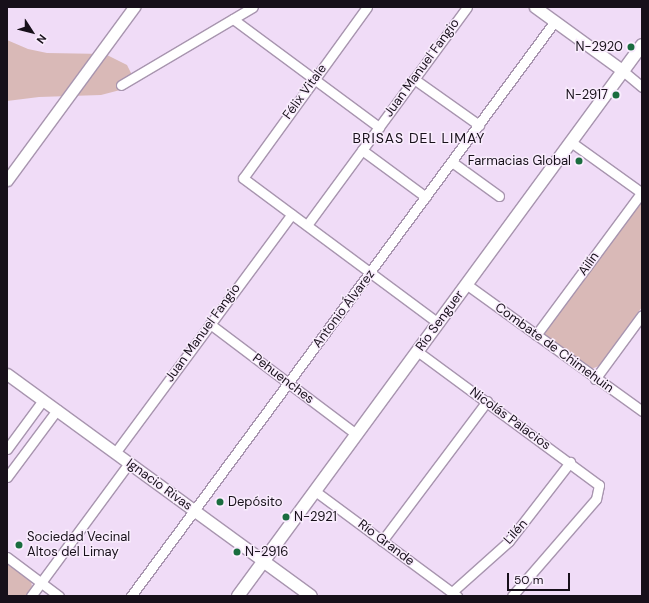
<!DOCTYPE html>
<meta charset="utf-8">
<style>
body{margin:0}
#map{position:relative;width:649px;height:603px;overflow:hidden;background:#f0dcf7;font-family:"DM Sans",sans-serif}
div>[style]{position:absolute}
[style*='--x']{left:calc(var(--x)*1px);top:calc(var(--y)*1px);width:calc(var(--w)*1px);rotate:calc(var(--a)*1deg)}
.green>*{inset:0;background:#d9b9b7}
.roads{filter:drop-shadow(1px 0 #a895af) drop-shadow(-1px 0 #a895af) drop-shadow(0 1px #a895af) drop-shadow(0 -1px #a895af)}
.minor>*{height:9px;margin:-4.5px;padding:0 4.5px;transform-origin:4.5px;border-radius:4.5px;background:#fff}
.tertiary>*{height:11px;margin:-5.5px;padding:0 5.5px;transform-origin:5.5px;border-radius:5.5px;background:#fff}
.secondary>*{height:12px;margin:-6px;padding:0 6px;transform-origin:6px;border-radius:6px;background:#fff}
.dots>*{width:11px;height:11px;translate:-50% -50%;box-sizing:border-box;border:2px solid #f9ecfd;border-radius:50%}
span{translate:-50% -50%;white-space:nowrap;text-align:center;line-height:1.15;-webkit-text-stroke:3px #f9ecfd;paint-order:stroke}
.poi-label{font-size:13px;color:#17101a}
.right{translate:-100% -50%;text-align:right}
.left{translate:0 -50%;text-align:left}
.street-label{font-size:13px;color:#17101a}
.neighbourhood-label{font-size:14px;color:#17101a;letter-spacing:1px}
.frame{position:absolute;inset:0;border:8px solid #17101a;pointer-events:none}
.north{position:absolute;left:12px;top:12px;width:40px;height:40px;-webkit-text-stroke:3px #f9ecfd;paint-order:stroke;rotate:126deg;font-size:11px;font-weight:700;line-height:16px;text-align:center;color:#17101a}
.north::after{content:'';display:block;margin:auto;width:14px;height:18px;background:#17101a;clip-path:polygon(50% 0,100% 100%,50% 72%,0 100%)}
.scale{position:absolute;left:507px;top:573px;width:63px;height:18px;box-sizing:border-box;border:2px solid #17101a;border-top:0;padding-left:5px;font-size:12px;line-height:14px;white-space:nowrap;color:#17101a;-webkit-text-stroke:3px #f9ecfd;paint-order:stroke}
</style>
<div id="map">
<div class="green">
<div style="clip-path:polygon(7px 40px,28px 49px,47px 53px,105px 54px,127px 65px,134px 79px,124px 89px,101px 95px,39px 97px,7px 101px)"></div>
<div style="clip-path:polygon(642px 200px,642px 307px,599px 366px,591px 369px,545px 335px,544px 329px)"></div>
<div style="clip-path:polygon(7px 562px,31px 580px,32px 587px,26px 596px,7px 596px)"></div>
</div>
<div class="roads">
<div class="minor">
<div style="--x:367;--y:7;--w:211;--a:125.9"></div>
<div style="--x:243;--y:178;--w:243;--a:36.6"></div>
<div style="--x:233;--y:19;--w:182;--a:36.5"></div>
<div style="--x:623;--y:71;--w:25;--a:40"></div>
<div style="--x:414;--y:79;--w:80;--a:35.3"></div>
<div style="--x:121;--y:85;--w:153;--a:-30.6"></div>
<div style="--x:571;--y:142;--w:87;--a:35.7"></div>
<div style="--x:362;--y:150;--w:79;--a:36.3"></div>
<div style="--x:452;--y:162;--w:58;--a:35.9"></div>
<div style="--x:307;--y:225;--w:270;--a:-53.7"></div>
<div style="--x:466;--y:284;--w:217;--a:35.8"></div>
<div style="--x:210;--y:324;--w:183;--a:37"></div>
<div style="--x:536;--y:335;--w:177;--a:-53.5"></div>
<div style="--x:417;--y:351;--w:226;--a:36.4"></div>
<div style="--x:599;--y:485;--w:14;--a:102"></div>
<div style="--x:596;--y:499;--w:128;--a:130.9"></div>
<div style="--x:595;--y:379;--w:79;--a:-53.7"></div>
<div style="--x:7;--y:449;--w:61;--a:-53.7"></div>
<div style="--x:115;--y:453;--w:297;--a:-53.5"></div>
<div style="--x:7;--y:477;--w:84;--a:-53.3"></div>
<div style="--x:315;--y:491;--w:177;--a:36.5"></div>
<div style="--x:382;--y:541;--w:175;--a:-53.1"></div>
<div style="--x:7;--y:557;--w:65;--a:36.9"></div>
<div style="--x:452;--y:592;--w:76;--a:-41.8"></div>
<div style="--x:509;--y:541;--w:100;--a:-52.3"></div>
<div style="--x:31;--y:596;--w:165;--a:-53.6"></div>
<div style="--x:131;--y:596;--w:714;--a:-53.6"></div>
</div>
<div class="tertiary">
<div style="--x:535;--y:7;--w:109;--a:36"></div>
<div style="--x:7;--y:180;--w:215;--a:-53.7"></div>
<div style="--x:7;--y:374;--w:317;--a:36.1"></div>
</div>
<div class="secondary">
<div style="--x:263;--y:561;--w:59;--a:36.1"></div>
<div style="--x:238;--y:596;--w:683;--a:-53.75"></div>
</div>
</div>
<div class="dots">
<div style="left:631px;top:47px;background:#1a6d3f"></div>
<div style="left:616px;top:95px;background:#1a6d3f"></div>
<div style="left:579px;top:161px;background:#1a6d3f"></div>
<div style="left:220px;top:502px;background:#1a6d3f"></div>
<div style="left:286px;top:517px;background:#1a6d3f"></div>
<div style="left:19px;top:545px;background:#1a6d3f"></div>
<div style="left:237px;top:552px;background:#1a6d3f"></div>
</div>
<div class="poi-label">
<span class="right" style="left:623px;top:47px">N-2920</span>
<span class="right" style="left:608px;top:95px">N-2917</span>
<span class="right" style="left:571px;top:161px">Farmacias Global</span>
<span class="left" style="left:228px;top:502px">Depósito</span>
<span class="left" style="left:294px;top:517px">N-2921</span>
<span class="left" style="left:27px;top:545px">Sociedad Vecinal<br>Altos del Limay</span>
<span class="left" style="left:245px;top:552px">N-2916</span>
</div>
<div class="street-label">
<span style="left:422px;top:68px;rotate:-54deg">Juan Manuel Fangio</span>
<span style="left:305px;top:92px;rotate:-54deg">Félix Vitale</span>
<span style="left:589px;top:264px;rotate:-54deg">Ailín</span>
<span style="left:344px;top:309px;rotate:-53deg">Antonio Álvarez</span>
<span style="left:440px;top:321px;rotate:-54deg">Río Senguer</span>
<span style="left:203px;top:333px;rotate:-54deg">Juan Manuel Fangio</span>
<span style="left:554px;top:348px;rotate:36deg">Combate de Chimehuin</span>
<span style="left:283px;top:379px;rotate:37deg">Pehuenches</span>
<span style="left:510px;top:419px;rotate:36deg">Nicolás Palacios</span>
<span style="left:159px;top:485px;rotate:36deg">Ignacio Rivas</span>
<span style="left:516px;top:532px;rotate:-48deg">Lilén</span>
<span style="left:386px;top:543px;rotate:37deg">Río Grande</span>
</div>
<div class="neighbourhood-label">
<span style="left:419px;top:138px">BRISAS DEL LIMAY</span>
</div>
<div class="frame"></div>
<div class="north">N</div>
<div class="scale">50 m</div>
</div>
